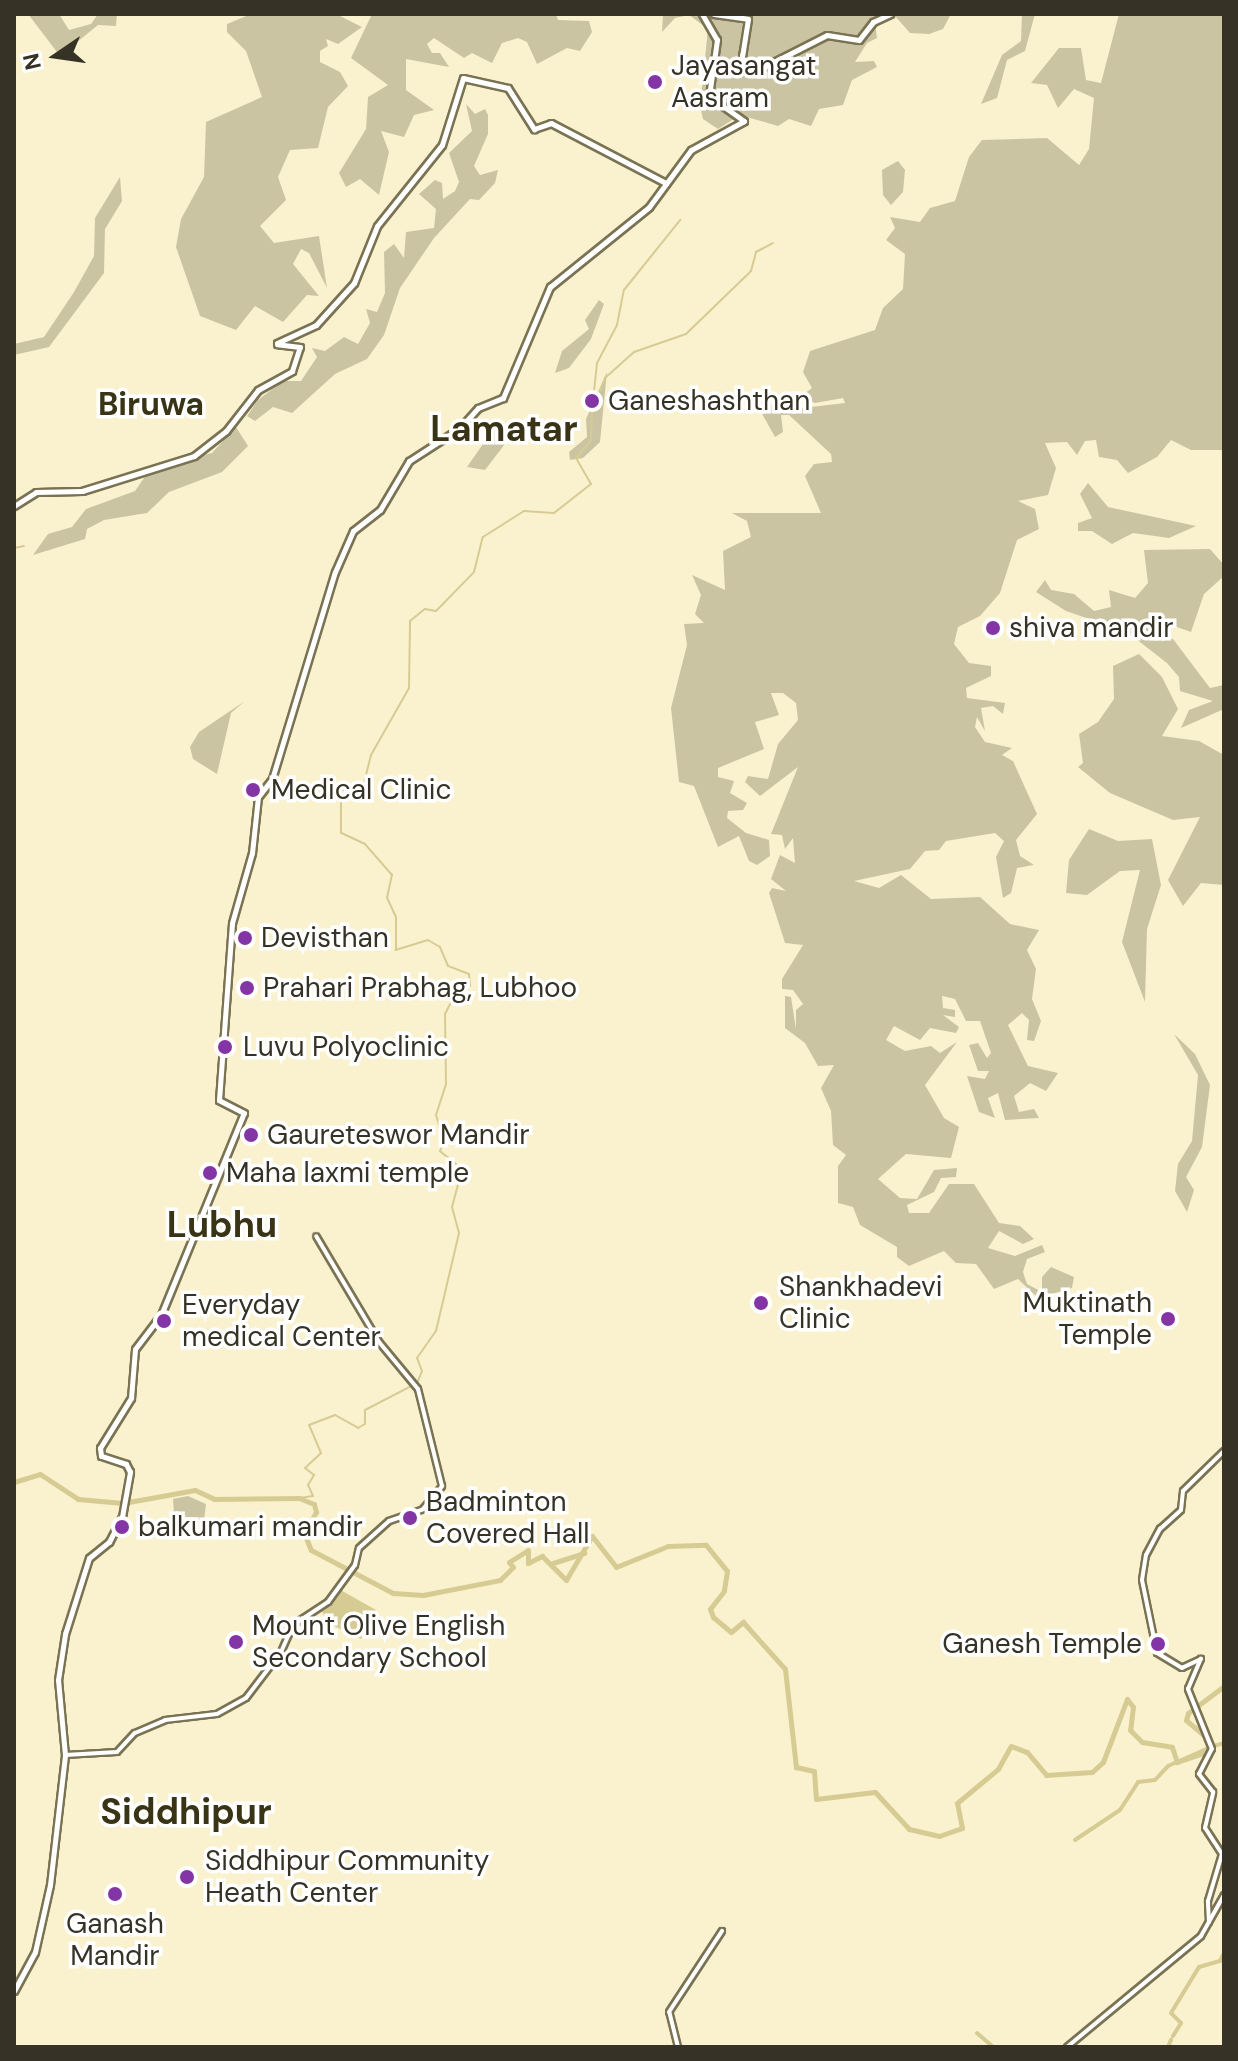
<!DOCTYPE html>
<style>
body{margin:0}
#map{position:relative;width:1238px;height:2061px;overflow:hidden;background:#faf2ce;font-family:"DM Sans",sans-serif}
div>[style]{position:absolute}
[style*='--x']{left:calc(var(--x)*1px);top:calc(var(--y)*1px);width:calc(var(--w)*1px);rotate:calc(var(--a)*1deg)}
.green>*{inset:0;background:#cbc4a3}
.water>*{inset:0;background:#d7cb94}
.stream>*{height:2px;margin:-1px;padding:0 1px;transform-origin:1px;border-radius:1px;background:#d7cb94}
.canal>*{height:4px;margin:-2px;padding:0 2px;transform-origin:2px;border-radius:2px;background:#d7cb94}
.river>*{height:5px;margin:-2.5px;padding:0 2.5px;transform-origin:2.5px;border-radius:2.5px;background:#d7cb94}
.roads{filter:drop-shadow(2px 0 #7a7353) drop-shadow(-2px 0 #7a7353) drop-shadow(0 2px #7a7353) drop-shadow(0 -2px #7a7353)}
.tertiary>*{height:4px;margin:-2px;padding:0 2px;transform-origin:2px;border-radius:2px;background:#fff}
.secondary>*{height:5px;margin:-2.5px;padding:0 2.5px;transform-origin:2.5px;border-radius:2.5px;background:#fff}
.dots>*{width:22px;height:22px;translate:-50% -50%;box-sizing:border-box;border:4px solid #fff;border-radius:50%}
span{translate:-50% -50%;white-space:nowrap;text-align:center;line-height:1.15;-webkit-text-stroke:7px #fff;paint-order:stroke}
.poi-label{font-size:28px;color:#363326}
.left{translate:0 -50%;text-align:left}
.right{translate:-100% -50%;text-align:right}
.quarter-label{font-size:32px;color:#3a3416;font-weight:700}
.district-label{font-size:36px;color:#3a3416;font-weight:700}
.frame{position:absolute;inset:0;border:16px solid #363326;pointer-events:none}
.north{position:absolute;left:16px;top:16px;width:80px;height:80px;-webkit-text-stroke:6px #fff;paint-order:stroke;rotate:257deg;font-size:22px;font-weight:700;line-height:32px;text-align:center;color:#363326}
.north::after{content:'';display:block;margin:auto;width:28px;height:36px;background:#363326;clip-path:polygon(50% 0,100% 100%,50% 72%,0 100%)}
</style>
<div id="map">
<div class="green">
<div style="clip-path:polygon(28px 14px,59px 14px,69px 30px,91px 24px,98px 14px,117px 14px,116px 26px,98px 25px,60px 56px)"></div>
<div style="clip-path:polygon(251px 14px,336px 14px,362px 27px,338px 44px,326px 39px,328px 46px,320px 51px,320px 62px,340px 72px,348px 86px,328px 107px,318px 148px,290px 150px,278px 177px,286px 200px,260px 226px,274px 243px,319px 236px,327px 288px,309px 253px,301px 249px,293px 264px,319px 296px,307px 295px,283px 322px,255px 306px,236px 330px,200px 316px,176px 247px,181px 219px,204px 177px,206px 122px,262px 97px,246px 51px,227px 32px,227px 24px)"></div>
<div style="clip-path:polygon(372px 14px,556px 14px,558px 20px,589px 21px,592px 32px,580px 51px,567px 48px,537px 64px,527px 42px,518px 38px,502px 43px,492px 63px,472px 53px,464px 58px,434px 38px,427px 44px,432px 53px,440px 53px,449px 67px,406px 59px,406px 90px,434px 110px,414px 115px,404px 137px,381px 131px,389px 152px,379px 195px,360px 179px,346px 187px,339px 173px,366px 129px,368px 97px,388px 85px,351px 58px)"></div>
<div style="clip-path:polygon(663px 14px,951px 14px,943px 29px,929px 34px,910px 33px,895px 16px,875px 23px,877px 38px,867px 43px,855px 62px,874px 61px,877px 67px,852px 80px,843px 105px,819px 109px,811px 126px,789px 119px,778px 126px,740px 115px,718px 129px,703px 119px,700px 106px,708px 29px,689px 15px,675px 18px,662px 32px)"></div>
<div style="clip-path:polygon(1022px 14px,1035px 14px,1025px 51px,1007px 60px,997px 98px,981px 104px,1002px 55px,1021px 41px)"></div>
<div style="clip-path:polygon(1119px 14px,1224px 14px,1224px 450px,1191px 450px,1171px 440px,1157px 457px,1128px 473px,1117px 460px,1099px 457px,1096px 440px,1085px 441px,1077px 455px,1067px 442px,1045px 443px,1056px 468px,1048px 495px,1018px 501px,1035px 509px,1039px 529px,1017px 540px,1000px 593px,980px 616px,958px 627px,954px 644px,969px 663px,991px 666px,991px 676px,966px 688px,967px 698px,1005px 703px,1003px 714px,993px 706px,981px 708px,985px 731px,977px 717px,975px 727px,985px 742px,1012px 748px,1002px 755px,1013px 761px,1037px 814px,1016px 840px,1020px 856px,1034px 865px,1017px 868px,1011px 893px,1003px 898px,996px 857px,1004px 841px,995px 833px,946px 841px,939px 850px,925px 851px,910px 869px,854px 881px,879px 888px,901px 875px,931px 899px,980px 897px,1010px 924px,1039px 930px,1027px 950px,1036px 969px,1032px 999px,1041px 1021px,1034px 1041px,1027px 1040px,1029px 1020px,1022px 1013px,1008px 1025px,1028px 1066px,1058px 1073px,1046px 1091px,1030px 1083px,1014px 1096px,1019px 1112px,1034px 1109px,1039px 1118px,1005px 1120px,998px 1093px,988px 1098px,995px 1118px,979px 1112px,967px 1076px,985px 1079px,989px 1071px,978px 1071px,969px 1045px,978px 1043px,987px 1058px,991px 1053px,980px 1021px,966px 1021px,955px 999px,942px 996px,943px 1008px,955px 1010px,955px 1017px,943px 1015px,959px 1027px,956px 1033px,930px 1028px,920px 1040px,894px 1026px,886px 1040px,905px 1051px,931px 1046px,940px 1053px,957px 1042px,925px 1085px,944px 1118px,959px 1127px,951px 1158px,906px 1154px,878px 1179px,900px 1198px,917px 1199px,934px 1170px,957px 1168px,956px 1177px,941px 1178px,934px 1192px,907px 1205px,909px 1213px,929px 1213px,949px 1184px,974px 1184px,999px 1223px,1020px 1226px,1034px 1239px,1023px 1244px,999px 1231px,988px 1248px,1015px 1256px,1042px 1245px,1045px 1252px,1027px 1259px,1023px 1272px,1027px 1284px,1042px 1292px,1042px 1277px,1051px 1267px,1074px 1277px,1072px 1288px,1038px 1298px,1018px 1279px,994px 1289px,976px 1264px,956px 1263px,944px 1251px,909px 1266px,897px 1257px,897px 1247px,860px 1225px,853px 1207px,838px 1203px,838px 1166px,846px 1155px,833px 1145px,831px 1111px,821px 1088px,834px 1065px,818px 1066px,805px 1043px,785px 1028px,785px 996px,791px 997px,796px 1029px,796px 1010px,803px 1004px,793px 990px,782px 989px,782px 979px,803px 945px,785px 943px,769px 893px,772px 888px,786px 891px,771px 879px,780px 855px,795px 863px,793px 838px,785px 849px,782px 835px,771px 834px,798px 767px,760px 796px,745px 782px,748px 776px,768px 779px,778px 744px,798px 720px,796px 703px,783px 693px,771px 693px,779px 715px,755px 722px,764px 749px,718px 768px,718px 777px,734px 781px,730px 793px,747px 803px,743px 810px,728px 811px,727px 818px,746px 833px,769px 840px,770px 856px,757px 865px,749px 861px,739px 836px,718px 847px,694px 786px,679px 782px,671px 708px,687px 645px,684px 624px,704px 623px,695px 614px,701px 595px,692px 575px,725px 590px,723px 551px,751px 537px,747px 521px,732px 513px,821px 513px,805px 476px,814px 464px,832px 462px,831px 454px,789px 415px,781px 415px,783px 432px,775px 437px,756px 403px,764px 399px,776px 409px,793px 398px,802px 408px,845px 403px,843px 398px,815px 403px,800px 397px,812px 388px,803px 372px,810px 351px,875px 330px,883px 308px,903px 289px,905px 254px,886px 240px,895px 228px,890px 217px,920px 222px,930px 208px,955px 201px,969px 157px,982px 140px,1047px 138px,1079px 165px,1089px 149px,1094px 98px,1074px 89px,1058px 108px,1047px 85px,1031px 83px,1059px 48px,1081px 48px,1086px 80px,1101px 83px)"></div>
<div style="clip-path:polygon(466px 104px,475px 114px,485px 109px,488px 115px,488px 134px,474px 166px,480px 175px,498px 170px,495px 183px,479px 200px,470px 199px,434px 238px,400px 288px,384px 335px,367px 359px,335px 374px,292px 413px,273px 407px,255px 421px,247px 416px,258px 400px,283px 381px,301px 381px,317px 357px,312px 348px,325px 351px,344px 337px,358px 344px,370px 323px,366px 309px,377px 312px,385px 293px,384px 252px,394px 244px,404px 258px,406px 232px,434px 228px,436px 209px,419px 194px,435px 180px,442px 183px,443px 199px,455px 191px,459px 182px,449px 153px,472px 131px)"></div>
<div style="clip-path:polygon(898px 161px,905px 170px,903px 192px,891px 205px,883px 195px,882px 170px)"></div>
<div style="clip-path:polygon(120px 177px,122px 201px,105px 229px,104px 273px,49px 347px,14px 355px,14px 344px,44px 337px,74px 292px,94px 256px,95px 218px)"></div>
<div style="clip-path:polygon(599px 300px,604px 304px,591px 339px,569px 368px,555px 373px,562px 351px,589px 329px,585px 320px)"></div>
<div style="clip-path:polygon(607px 372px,600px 442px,583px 458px,570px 460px,569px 452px,587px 437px,586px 419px)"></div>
<div style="clip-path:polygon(499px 421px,509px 434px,505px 444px,485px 470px,467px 467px)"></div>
<div style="clip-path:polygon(236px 427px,248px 446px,222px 472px,169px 492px,147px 513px,104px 520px,87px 529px,85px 539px,33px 555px,48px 534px,72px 527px,86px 509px,135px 491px,151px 468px,212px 453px)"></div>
<div style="clip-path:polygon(1088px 483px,1108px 507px,1196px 526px,1169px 538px,1133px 533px,1112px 544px,1092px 531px,1078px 531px,1078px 523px,1092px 518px,1080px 494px)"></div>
<div style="clip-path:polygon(1210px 549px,1224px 565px,1224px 576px,1204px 594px,1191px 632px,1171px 625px,1149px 637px,1173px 639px,1210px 688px,1224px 685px,1224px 709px,1181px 728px,1189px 710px,1213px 701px,1180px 691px,1179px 677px,1167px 663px,1127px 632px,1066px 611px,1036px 592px,1045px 580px,1051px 590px,1074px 594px,1094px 611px,1111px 607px,1109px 590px,1135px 598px,1148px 583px,1144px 550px)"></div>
<div style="clip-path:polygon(1139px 654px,1162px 677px,1178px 709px,1162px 736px,1199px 741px,1224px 755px,1224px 885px,1201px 883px,1183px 906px,1168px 880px,1200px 817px,1173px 820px,1110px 793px,1078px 767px,1083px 763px,1079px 734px,1098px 722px,1114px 699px,1113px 666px)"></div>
<div style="clip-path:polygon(245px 701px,231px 713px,217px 774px,193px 759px,190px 747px,199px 732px)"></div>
<div style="clip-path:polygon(1089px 829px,1118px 841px,1152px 839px,1161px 885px,1147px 929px,1145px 1002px,1122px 942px,1140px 870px,1120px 871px,1087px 895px,1066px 893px,1069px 860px)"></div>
<div style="clip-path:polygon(1174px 1034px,1195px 1054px,1210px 1085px,1202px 1147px,1186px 1177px,1194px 1190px,1187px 1212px,1175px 1191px,1178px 1164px,1192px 1141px,1198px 1075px)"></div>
<div style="clip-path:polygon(188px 1496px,206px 1504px,204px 1521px,174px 1514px,173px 1499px)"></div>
</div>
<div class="water">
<div style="clip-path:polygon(337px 1588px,376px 1610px,361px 1639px,330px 1624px,322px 1612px)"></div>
</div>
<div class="stream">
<div style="--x:592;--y:410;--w:47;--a:-83.9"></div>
<div style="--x:597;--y:363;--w:43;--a:-62.2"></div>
<div style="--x:617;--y:325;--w:36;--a:-79"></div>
<div style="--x:624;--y:290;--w:90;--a:-51.3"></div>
<div style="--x:14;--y:548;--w:10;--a:-11"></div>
<div style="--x:299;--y:1498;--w:14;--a:-8"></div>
<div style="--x:313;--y:1496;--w:12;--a:-114"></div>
<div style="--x:308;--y:1485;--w:12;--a:-59"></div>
<div style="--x:314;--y:1475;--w:11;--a:-142"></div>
<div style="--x:305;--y:1468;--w:22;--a:-43"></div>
<div style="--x:321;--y:1453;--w:30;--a:-113"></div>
<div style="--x:309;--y:1425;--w:28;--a:-21"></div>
<div style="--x:335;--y:1415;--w:26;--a:29"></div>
<div style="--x:358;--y:1428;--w:8;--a:-30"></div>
<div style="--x:365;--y:1424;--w:14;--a:-90"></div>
<div style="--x:365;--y:1410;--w:59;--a:-27.4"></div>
<div style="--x:417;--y:1383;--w:13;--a:-67"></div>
<div style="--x:422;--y:1371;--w:14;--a:-111"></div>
<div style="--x:417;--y:1358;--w:33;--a:-55"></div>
<div style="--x:436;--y:1331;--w:101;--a:-76.8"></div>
<div style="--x:459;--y:1233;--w:27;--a:-105"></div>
<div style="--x:452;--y:1207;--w:39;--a:-75"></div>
<div style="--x:462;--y:1169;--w:28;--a:-141"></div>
<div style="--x:440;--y:1151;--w:11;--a:-68"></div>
<div style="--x:444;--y:1141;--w:27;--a:-107"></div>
<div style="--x:436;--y:1115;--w:33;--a:-72"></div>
<div style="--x:446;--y:1084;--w:70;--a:-90.8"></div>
<div style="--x:445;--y:1014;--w:31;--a:-63"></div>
<div style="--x:459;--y:986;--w:11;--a:0"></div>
<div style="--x:470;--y:986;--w:12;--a:-95"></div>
<div style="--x:469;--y:974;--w:22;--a:-159"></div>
<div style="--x:448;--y:966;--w:21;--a:-113"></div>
<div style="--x:440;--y:947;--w:14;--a:-150"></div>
<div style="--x:428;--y:940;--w:34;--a:163"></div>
<div style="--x:396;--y:950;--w:33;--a:-90"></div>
<div style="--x:396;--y:917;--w:21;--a:-115"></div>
<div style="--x:387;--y:898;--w:24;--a:-78"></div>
<div style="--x:392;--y:875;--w:41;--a:-131.1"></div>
<div style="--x:365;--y:844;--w:26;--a:-155"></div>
<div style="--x:341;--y:833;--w:43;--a:-90"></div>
<div style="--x:341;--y:790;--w:21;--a:3"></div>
<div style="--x:362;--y:791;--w:37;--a:-76"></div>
<div style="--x:371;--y:755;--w:77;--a:-60.4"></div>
<div style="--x:409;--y:688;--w:67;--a:-89.1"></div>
<div style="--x:410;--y:621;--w:19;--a:-39"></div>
<div style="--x:425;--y:609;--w:11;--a:10"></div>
<div style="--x:436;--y:611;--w:54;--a:-45.7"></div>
<div style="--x:474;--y:572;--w:36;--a:-76"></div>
<div style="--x:483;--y:537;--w:49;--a:-32.4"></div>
<div style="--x:524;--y:511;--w:30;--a:4"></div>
<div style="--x:554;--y:513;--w:47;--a:-38.1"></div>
<div style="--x:591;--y:484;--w:30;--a:-120"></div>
<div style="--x:576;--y:458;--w:23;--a:-50"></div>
<div style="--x:591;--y:440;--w:30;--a:-88"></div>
<div style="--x:592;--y:410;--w:35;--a:-68"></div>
<div style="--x:605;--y:378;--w:39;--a:-42"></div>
<div style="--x:634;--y:352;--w:55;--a:-19.1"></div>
<div style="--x:686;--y:334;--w:91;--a:-44.1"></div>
<div style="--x:751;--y:271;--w:20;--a:-75"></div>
<div style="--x:756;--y:252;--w:19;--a:-28"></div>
</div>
<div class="canal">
<div style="--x:1214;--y:1746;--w:10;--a:-17"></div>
<div style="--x:1075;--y:1840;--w:54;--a:-33.7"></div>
<div style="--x:1120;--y:1810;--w:33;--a:-57"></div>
<div style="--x:1138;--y:1782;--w:17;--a:-7"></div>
<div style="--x:1155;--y:1780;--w:19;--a:-47"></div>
<div style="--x:1168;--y:1766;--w:45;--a:-23.7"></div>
<div style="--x:977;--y:2033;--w:21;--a:41"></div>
<div style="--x:1173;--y:2036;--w:15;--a:-58"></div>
<div style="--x:1181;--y:2023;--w:14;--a:-135"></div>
<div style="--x:1171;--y:2013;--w:54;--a:-58.7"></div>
<div style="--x:1199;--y:1967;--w:22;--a:-16"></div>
<div style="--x:1220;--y:1961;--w:9;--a:-63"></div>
<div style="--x:1168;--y:2047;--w:8;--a:-67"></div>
</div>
<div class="river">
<div style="--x:14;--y:1482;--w:27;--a:-17"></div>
<div style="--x:40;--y:1474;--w:45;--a:33.3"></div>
<div style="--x:78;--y:1499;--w:45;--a:5.1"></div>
<div style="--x:123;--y:1503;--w:73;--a:-10.2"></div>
<div style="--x:195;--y:1490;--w:21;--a:25"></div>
<div style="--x:214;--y:1499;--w:85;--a:-0.7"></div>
<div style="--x:299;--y:1498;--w:16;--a:22"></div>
<div style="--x:314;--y:1504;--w:8;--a:76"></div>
<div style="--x:316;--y:1512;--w:24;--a:120"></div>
<div style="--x:304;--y:1533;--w:18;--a:68"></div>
<div style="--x:311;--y:1550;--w:93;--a:27.7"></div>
<div style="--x:393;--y:1593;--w:30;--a:4"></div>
<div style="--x:423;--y:1595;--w:78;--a:-11"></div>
<div style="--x:500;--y:1580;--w:18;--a:-45"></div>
<div style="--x:513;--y:1567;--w:6;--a:-129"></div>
<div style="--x:509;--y:1562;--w:22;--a:-32"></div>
<div style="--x:528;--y:1550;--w:13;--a:90"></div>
<div style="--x:528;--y:1563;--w:16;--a:-27"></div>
<div style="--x:542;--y:1556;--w:34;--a:45"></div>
<div style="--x:566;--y:1580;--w:51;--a:-59.4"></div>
<div style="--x:592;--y:1536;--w:39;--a:52"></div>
<div style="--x:616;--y:1567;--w:56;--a:-22"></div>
<div style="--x:668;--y:1546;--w:38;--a:-2"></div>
<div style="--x:706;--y:1545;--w:33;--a:51"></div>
<div style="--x:727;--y:1571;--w:20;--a:99"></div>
<div style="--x:724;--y:1591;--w:23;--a:128"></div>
<div style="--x:710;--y:1609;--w:9;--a:69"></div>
<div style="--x:713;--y:1617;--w:23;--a:40"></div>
<div style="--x:731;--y:1632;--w:16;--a:-40"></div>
<div style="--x:743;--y:1622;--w:63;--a:48.2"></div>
<div style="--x:785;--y:1669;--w:99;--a:83.6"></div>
<div style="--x:796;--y:1767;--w:18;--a:13"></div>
<div style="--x:814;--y:1771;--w:28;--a:86"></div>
<div style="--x:816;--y:1799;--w:59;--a:-6.8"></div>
<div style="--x:875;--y:1792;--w:50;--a:47.4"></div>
<div style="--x:909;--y:1829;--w:31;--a:13"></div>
<div style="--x:939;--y:1836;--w:24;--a:-19"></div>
<div style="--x:962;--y:1828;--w:25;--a:-101"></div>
<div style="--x:957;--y:1803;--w:53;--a:-39.7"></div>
<div style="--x:998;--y:1769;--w:26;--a:-61"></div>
<div style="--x:1011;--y:1746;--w:17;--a:21"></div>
<div style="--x:1027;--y:1752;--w:30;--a:50"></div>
<div style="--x:1046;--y:1775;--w:46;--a:-3.7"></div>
<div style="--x:1092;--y:1772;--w:15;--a:-42"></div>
<div style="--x:1103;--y:1762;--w:67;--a:-69.1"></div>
<div style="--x:1127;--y:1699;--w:10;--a:53"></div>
<div style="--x:1133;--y:1707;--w:23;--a:97"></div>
<div style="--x:1130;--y:1730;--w:17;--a:45"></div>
<div style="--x:1142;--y:1742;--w:30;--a:9"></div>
<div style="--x:1172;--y:1747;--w:16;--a:72"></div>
<div style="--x:1177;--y:1762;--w:28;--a:-19"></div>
<div style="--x:1203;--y:1753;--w:9;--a:-36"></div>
<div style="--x:1210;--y:1748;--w:12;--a:-110"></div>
<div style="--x:1206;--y:1737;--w:26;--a:-140"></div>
<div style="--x:1186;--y:1720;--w:7;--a:-74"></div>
<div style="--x:1188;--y:1713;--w:45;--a:-36.9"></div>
<div style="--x:553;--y:1563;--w:33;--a:-18"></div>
</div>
<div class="roads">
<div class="tertiary">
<div style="--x:65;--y:1755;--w:52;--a:-3.3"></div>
<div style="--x:117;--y:1752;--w:26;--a:-47"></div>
<div style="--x:135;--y:1733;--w:33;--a:-23"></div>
<div style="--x:165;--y:1720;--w:52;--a:-6.6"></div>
<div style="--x:217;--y:1714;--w:33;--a:-29"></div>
<div style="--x:246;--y:1698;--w:58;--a:-52.7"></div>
<div style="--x:281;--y:1652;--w:30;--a:-66"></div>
<div style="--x:293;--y:1625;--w:42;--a:-33.3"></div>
<div style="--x:328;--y:1602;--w:46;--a:-53.9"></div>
<div style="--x:355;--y:1565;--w:17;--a:-77"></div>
<div style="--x:359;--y:1548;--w:40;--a:-42"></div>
<div style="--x:389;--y:1521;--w:36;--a:-19"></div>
<div style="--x:423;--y:1509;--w:30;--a:-50"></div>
<div style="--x:442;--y:1486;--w:100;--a:-103.9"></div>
<div style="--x:418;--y:1389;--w:61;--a:-129.7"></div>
<div style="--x:379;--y:1342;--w:123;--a:-120.7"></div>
<div style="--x:1209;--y:1922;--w:21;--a:-93"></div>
<div style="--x:1208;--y:1901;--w:49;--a:-73.4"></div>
<div style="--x:1222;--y:1854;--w:31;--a:-123"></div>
<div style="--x:1205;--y:1828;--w:37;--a:-77"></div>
<div style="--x:1213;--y:1792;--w:23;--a:-128"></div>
<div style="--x:1199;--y:1774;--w:28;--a:-63"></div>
<div style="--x:1212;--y:1749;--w:65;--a:-111.8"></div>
<div style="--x:1188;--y:1689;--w:33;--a:-67"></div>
<div style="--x:1201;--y:1659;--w:21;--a:155"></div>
<div style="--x:1182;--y:1668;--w:29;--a:-149"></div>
<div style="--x:1157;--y:1653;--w:75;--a:-101.6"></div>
<div style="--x:1142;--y:1580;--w:25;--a:-81"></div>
<div style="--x:1146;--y:1555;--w:30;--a:-62"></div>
<div style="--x:1160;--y:1529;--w:28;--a:-42"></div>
<div style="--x:1181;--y:1510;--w:19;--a:-84"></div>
<div style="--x:1183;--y:1491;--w:57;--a:-44.3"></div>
<div style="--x:678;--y:2047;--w:36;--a:-104"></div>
<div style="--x:669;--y:2012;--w:97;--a:-56.8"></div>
<div style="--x:1067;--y:2047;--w:174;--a:-39.6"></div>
<div style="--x:1201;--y:1936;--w:47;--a:-60.7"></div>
</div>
<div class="secondary">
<div style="--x:714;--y:14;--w:34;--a:8"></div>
<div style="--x:748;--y:19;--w:36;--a:99"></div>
<div style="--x:742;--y:55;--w:16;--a:83"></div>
<div style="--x:744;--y:71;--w:8;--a:14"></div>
<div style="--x:752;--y:73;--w:84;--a:-26.9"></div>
<div style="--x:827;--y:35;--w:32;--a:9"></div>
<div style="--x:859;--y:40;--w:23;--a:-52"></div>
<div style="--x:873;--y:22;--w:19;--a:-25"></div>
<div style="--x:277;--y:343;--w:43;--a:-24.8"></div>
<div style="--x:316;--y:325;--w:57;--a:-47.9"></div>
<div style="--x:354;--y:283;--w:61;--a:-68"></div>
<div style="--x:377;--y:226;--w:104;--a:-51.3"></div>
<div style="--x:442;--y:145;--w:70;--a:-72.6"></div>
<div style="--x:463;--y:78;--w:46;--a:12.5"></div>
<div style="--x:508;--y:88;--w:49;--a:57.6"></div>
<div style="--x:534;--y:129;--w:18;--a:-19"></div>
<div style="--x:551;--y:123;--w:130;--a:27.6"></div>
<div style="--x:14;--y:506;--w:26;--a:-32"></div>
<div style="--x:36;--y:492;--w:46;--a:-1.2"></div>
<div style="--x:82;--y:491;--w:117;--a:-17.4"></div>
<div style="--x:194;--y:456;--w:41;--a:-38"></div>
<div style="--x:226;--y:431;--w:52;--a:-52"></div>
<div style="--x:258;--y:390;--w:39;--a:-29"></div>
<div style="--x:292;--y:371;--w:25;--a:-72"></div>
<div style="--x:300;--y:347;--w:23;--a:-173"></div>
<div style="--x:14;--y:1991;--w:44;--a:-61.7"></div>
<div style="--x:35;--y:1952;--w:69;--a:-77.4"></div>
<div style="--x:50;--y:1885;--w:131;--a:-83.4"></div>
<div style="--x:65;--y:1755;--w:75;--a:-95.3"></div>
<div style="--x:58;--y:1680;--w:47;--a:-81.3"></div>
<div style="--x:65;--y:1634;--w:80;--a:-72.5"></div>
<div style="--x:89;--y:1558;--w:26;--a:-39"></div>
<div style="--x:109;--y:1542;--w:28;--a:-63"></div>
<div style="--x:122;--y:1517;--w:46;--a:-79.9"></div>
<div style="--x:130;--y:1472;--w:9;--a:-117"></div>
<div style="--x:126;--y:1464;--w:26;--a:-162"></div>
<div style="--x:101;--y:1456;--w:8;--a:-97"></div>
<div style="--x:100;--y:1448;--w:59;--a:-58.2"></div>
<div style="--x:131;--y:1398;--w:49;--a:-85.3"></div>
<div style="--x:135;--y:1349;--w:43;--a:-52.6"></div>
<div style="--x:161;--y:1315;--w:218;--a:-67.7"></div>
<div style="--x:244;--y:1113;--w:28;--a:-153"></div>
<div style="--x:219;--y:1100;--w:177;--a:-85.8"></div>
<div style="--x:232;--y:923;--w:73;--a:-74.1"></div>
<div style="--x:252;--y:853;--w:56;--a:-83.9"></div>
<div style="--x:258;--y:797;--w:23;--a:-52"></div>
<div style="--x:272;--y:779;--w:216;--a:-73.1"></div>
<div style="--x:335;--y:572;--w:45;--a:-66.3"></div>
<div style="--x:353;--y:531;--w:34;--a:-38"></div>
<div style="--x:380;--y:510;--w:57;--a:-59.4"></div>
<div style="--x:409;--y:461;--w:61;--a:-32.9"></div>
<div style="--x:460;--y:428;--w:27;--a:-48"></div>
<div style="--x:478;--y:408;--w:27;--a:-22"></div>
<div style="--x:503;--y:398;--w:121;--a:-67.1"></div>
<div style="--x:550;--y:287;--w:127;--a:-38.9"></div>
<div style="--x:649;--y:207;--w:71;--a:-53.6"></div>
<div style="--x:691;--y:150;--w:60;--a:-28.7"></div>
<div style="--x:744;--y:121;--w:43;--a:-144.5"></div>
<div style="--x:709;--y:96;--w:57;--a:-81.9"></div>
<div style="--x:717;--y:40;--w:30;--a:-120"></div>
</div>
</div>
<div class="dots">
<div style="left:655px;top:82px;background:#8335a5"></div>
<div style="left:592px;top:401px;background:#8335a5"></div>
<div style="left:993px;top:628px;background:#8335a5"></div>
<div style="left:253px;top:790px;background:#8335a5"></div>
<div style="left:245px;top:938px;background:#8335a5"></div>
<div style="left:247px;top:988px;background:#8335a5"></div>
<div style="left:225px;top:1047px;background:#8335a5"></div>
<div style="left:251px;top:1135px;background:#8335a5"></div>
<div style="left:210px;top:1173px;background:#8335a5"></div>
<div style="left:761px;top:1303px;background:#8335a5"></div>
<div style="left:1168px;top:1319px;background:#8335a5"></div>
<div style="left:164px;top:1321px;background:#8335a5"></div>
<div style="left:410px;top:1518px;background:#8335a5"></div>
<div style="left:122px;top:1527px;background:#8335a5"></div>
<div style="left:236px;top:1642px;background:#8335a5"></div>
<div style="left:1158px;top:1644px;background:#8335a5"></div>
<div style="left:187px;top:1877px;background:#8335a5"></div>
<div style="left:115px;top:1894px;background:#8335a5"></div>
</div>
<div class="poi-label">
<span class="left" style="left:671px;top:82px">Jayasangat<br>Aasram</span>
<span class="left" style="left:608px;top:401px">Ganeshashthan</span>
<span class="left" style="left:1009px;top:628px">shiva mandir</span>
<span class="left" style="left:271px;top:790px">Medical Clinic</span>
<span class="left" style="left:261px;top:938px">Devisthan</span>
<span class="left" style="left:263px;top:988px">Prahari Prabhag, Lubhoo</span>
<span class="left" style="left:243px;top:1047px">Luvu Polyoclinic</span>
<span class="left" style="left:267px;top:1135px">Gaureteswor Mandir</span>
<span class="left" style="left:226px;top:1173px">Maha laxmi temple</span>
<span class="left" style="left:779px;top:1303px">Shankhadevi<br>Clinic</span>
<span class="right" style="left:1152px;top:1319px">Muktinath<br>Temple</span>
<span class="left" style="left:182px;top:1321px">Everyday<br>medical Center</span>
<span class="left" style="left:426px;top:1518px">Badminton<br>Covered Hall</span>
<span class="left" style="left:138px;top:1527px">balkumari mandir</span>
<span class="left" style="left:252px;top:1642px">Mount Olive English<br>Secondary School</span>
<span class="right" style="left:1142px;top:1644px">Ganesh Temple</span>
<span class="left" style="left:205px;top:1877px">Siddhipur Community<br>Heath Center</span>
<span style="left:115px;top:1940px">Ganash<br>Mandir</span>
</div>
<div class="quarter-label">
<span style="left:151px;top:404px">Biruwa</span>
</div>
<div class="district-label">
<span style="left:504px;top:429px">Lamatar</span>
<span style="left:222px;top:1225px">Lubhu</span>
<span style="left:186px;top:1812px">Siddhipur</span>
</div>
<div class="frame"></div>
<div class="north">N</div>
</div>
